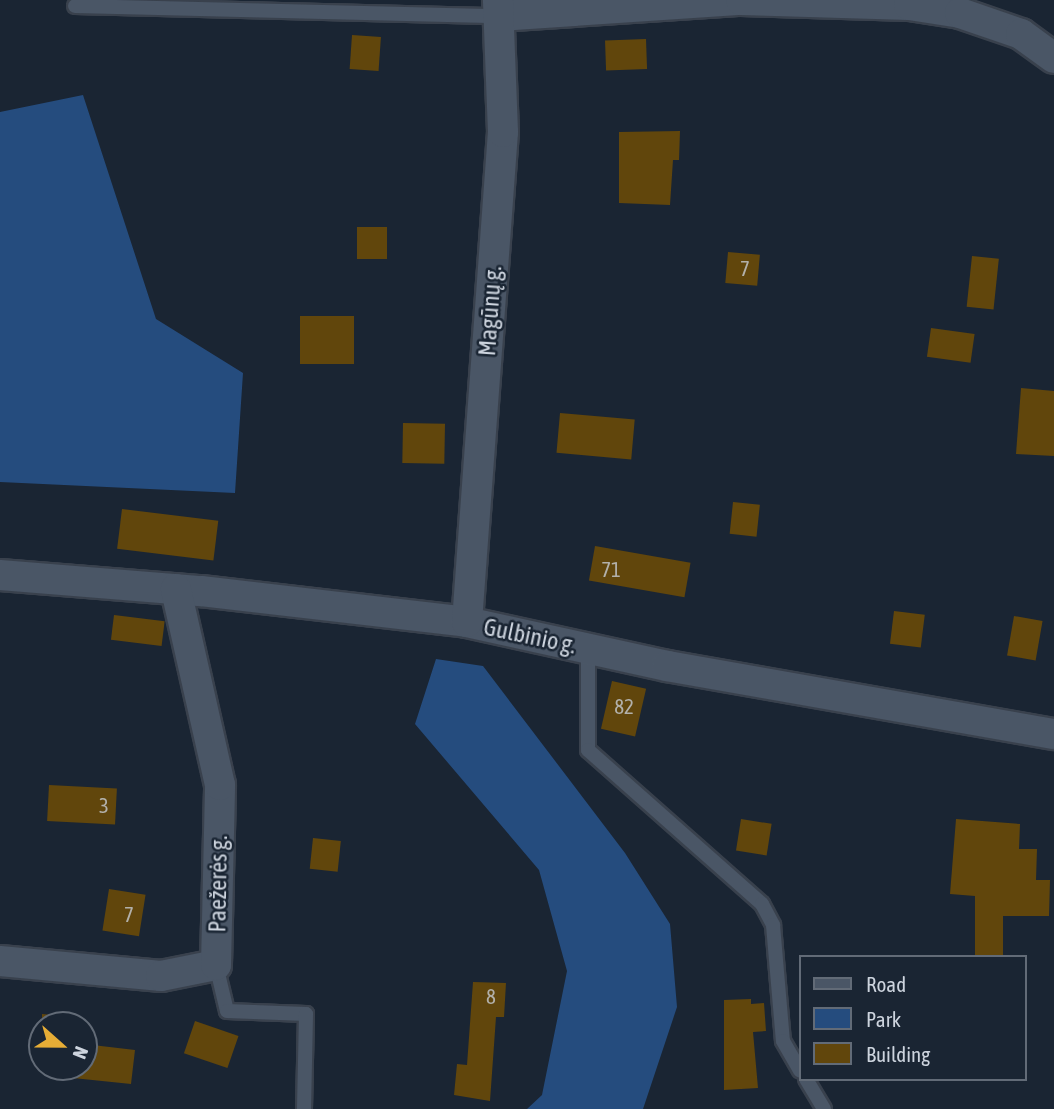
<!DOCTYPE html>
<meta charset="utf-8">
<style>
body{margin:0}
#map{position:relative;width:1054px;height:1109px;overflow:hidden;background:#1a2533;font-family:"Asap Condensed",sans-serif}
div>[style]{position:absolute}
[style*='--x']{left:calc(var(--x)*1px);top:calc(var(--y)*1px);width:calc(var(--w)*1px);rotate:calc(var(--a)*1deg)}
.green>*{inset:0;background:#254c7e}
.building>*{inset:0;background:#61460c;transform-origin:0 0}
.roads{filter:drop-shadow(2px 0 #39414d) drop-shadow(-2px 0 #39414d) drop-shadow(0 2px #39414d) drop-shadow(0 -2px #39414d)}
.service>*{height:14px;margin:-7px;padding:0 7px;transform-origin:7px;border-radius:7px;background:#4a5666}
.minor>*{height:30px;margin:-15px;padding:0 15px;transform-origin:15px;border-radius:15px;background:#4a5666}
span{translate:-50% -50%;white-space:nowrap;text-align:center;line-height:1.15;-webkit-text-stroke:5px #1a2533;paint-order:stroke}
.number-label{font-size:21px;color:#b2b0aa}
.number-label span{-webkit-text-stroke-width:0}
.street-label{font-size:24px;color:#cdd4de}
.legend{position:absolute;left:799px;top:955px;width:228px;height:126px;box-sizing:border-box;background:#1a2533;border:2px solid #626b77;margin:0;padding:9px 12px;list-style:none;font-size:21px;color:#cdd4de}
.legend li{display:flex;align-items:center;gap:14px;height:35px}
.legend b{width:35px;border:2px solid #626b77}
.north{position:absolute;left:28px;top:1011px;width:70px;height:70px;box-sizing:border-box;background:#1a2533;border:2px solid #626b77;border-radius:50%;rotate:111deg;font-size:19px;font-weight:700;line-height:28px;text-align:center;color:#cdd4de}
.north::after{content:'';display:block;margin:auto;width:24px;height:32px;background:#e6ad36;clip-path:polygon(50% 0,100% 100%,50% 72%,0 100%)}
</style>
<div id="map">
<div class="green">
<div style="clip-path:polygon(83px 95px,156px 319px,243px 373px,235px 493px,0 482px,0 112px)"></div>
<div style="clip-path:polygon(436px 659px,483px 666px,625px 853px,670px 924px,677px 1007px,643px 1109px,527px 1109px,542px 1095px,567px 971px,539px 870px,415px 724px)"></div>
</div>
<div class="building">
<div style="left:352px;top:35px;width:29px;height:34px;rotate:4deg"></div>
<div style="left:646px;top:39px;width:30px;height:41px;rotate:88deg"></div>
<div style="clip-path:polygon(680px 131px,679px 160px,673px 160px,670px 205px,619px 203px,619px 132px)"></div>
<div style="left:357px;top:227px;width:30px;height:32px"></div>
<div style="left:728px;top:252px;width:32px;height:31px;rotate:5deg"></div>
<div style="left:972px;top:256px;width:27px;height:51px;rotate:6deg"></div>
<div style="left:300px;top:316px;width:54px;height:48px"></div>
<div style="left:931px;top:328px;width:44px;height:29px;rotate:8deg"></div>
<div style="clip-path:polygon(1021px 388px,1054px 391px,1054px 456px,1016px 454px)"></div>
<div style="left:560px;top:413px;width:75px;height:40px;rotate:5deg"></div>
<div style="left:403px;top:423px;width:42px;height:40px;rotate:1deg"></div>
<div style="left:733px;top:502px;width:27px;height:32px;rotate:6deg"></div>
<div style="left:122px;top:509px;width:97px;height:40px;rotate:7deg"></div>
<div style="left:595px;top:546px;width:97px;height:35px;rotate:10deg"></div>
<div style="left:894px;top:611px;width:31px;height:33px;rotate:7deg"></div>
<div style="left:114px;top:615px;width:51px;height:25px;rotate:7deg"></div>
<div style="left:1014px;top:616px;width:29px;height:40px;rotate:10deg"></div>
<div style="left:612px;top:681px;width:35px;height:49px;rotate:13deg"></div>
<div style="left:49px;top:785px;width:68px;height:36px;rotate:3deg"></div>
<div style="left:741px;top:819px;width:31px;height:32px;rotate:9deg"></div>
<div style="clip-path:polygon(956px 819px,1020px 824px,1019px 849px,1037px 849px,1036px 880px,1050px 880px,1049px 916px,1003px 916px,1003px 957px,975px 957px,975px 896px,950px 894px)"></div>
<div style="left:313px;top:838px;width:28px;height:31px;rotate:6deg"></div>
<div style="left:109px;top:889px;width:37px;height:42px;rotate:9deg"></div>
<div style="clip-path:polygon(473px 982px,506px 983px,504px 1017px,496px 1017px,490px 1101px,454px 1095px,457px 1064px,467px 1065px)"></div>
<div style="clip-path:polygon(751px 999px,751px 1004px,764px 1003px,766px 1031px,753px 1032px,758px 1088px,724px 1090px,724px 1000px)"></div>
<div style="clip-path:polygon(42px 1014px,74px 1017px,73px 1025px,42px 1025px,42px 1056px)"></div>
<div style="left:195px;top:1021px;width:46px;height:34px;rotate:19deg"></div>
<div style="clip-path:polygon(84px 1044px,135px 1050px,131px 1084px,73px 1078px,74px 1067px,84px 1067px)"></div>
</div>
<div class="roads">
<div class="service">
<div style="--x:75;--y:6;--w:424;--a:1.4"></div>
<div style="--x:588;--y:649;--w:101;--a:90"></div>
<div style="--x:588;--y:750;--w:232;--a:41.5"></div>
<div style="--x:762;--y:904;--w:24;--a:62"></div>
<div style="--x:773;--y:925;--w:116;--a:85.1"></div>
<div style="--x:783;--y:1041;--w:34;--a:60"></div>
<div style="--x:216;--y:965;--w:47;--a:76.6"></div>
<div style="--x:227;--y:1011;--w:79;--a:2.2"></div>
<div style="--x:306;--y:1014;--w:95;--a:91.2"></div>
<div style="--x:806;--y:1079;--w:35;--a:59"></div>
</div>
<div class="minor">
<div style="--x:499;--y:16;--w:243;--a:-3.8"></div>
<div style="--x:741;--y:0;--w:168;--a:1.7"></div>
<div style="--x:909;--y:5;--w:52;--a:8.9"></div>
<div style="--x:960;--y:13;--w:65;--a:19"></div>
<div style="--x:1021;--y:34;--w:41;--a:36"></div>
<div style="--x:0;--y:575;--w:202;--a:4.6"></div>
<div style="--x:201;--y:591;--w:268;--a:6.6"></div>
<div style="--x:467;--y:622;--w:205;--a:12.4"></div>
<div style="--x:667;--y:666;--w:393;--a:10"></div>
<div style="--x:467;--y:622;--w:491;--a:-85.8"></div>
<div style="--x:503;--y:132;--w:132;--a:-92.2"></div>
<div style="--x:0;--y:961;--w:162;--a:5.3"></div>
<div style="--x:161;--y:976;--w:56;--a:-11.3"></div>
<div style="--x:216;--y:965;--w:180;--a:-88.7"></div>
<div style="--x:220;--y:785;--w:201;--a:-102.7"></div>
</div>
</div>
<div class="number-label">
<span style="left:745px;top:268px">7</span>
<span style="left:611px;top:569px">71</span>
<span style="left:624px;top:706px">82</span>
<span style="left:104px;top:805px">3</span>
<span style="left:129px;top:914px">7</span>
<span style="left:491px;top:996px">8</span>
</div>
<div class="street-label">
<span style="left:490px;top:311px;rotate:-86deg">Magūnų g.</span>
<span style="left:530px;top:636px;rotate:12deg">Gulbinio g.</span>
<span style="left:218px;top:884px;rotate:-89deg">Paežerės g.</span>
</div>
<ul class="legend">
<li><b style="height:9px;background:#4a5666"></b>Road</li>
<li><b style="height:19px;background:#254c7e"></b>Park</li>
<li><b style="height:19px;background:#61460c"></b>Building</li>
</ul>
<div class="north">N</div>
</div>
